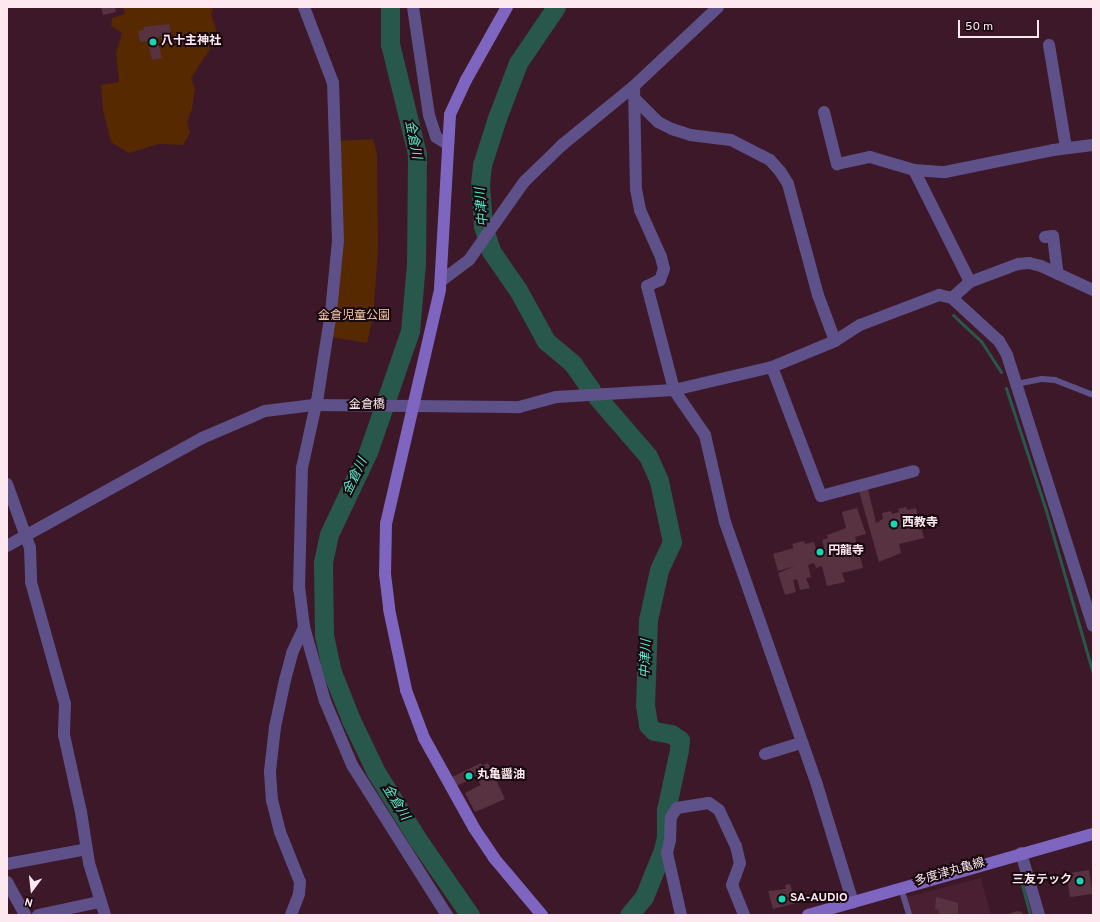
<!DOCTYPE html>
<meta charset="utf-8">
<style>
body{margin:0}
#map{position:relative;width:1100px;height:922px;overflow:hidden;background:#3c1828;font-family:Overpass,"Noto Sans JP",sans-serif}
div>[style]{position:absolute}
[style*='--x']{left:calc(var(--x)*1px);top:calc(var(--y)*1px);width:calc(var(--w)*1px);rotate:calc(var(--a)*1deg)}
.built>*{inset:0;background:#4a1f31}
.green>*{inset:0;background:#562901}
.stream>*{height:3px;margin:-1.5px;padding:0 1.5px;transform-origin:1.5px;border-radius:1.5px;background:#28574b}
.river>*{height:19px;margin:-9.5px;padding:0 9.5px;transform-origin:9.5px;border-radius:9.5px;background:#28574b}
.building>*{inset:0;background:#583241;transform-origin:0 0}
.lane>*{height:6px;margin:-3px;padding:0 3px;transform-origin:3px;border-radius:3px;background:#5e5088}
.street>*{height:12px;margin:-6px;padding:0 6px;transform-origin:6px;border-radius:6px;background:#5e5088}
.secondary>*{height:12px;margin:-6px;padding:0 6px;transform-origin:6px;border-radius:6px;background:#7e65bf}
.dots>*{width:11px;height:11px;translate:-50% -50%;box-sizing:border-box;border:2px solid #190910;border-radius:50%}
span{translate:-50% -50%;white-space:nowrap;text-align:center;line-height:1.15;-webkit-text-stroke:4px #190910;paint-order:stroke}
.poi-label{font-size:12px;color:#fde8ef;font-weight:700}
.left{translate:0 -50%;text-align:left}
.right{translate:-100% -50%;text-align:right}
.park-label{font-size:12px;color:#f6c7a8}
.street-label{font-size:12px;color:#fde8ef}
.water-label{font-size:13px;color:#58eecb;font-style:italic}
.frame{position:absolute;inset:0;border:8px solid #fde8ef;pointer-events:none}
.north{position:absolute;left:12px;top:870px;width:40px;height:40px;-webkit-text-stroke:3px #190910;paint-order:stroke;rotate:195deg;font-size:11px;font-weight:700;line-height:16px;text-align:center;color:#fde8ef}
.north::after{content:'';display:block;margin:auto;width:14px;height:18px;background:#fde8ef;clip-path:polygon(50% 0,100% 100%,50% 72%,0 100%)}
.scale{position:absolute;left:958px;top:20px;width:81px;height:18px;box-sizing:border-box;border:2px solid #fde8ef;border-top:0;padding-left:5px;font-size:12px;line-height:14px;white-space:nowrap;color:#fde8ef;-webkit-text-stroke:3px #190910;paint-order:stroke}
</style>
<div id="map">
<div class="built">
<div style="clip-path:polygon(981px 878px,991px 915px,911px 915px,907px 897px)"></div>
</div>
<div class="green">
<div style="clip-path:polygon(123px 7px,213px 7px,211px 14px,218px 37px,191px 78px,195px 88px,192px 109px,187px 122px,190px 133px,183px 145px,159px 144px,129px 153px,111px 142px,103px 110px,101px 85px,119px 82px,116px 53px,122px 33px,111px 26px,112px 18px,125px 14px)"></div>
<div style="clip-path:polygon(373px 139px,377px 155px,378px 249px,373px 317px,367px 343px,331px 337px,340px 141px)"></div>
</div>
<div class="stream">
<div style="--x:953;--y:315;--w:38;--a:43"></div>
<div style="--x:981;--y:341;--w:37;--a:57"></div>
<div style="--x:1006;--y:388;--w:125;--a:71.9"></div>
<div style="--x:1045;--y:507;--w:173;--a:73.9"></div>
<div style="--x:1021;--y:881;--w:35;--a:75"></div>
</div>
<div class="river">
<div style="--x:390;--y:7;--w:37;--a:90"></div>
<div style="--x:390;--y:44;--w:113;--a:76.2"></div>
<div style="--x:417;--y:154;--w:110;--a:90.5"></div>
<div style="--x:416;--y:264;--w:67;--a:95.1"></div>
<div style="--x:410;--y:331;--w:128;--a:109.1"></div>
<div style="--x:368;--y:452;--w:91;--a:115.4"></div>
<div style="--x:329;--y:534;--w:30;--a:102"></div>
<div style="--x:323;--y:563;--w:72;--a:89.2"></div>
<div style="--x:324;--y:635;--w:38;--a:78"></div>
<div style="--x:332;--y:672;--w:52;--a:68.4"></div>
<div style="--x:351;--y:720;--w:58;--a:64.3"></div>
<div style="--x:376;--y:772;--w:80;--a:58.3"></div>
<div style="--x:418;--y:840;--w:91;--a:55.3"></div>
<div style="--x:556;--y:7;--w:68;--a:124.2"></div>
<div style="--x:518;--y:63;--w:59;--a:110.9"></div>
<div style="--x:497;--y:118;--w:49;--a:107.7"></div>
<div style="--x:482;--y:165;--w:19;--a:96"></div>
<div style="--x:480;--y:184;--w:42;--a:85.9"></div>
<div style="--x:483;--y:226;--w:26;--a:72"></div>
<div style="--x:491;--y:251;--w:47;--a:55.3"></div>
<div style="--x:518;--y:290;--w:58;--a:61.2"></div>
<div style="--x:546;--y:341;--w:35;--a:40"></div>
<div style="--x:573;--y:364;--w:32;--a:55"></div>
<div style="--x:597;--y:397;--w:78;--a:49.2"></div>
<div style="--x:648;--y:456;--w:27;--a:66"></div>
<div style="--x:659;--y:481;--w:62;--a:78"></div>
<div style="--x:672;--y:542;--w:31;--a:115"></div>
<div style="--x:659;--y:570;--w:51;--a:102.4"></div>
<div style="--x:648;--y:620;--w:85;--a:92"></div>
<div style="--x:645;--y:705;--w:20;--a:81"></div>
<div style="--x:648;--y:725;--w:8;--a:45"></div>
<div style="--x:654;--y:731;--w:17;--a:10"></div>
<div style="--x:671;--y:734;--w:11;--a:34"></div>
<div style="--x:680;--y:740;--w:10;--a:96"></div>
<div style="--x:679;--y:750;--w:61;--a:102.2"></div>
<div style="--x:666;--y:810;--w:27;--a:90"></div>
<div style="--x:666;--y:837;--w:13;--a:103"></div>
<div style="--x:663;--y:850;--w:51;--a:112"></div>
<div style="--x:644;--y:897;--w:23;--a:130"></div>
</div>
<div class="building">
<div style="clip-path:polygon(101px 7px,115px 7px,116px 12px,103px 15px)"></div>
<div style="clip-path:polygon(169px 24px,171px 32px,157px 38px,162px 58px,152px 60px,148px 41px,140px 42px,138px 31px,144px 30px,143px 27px)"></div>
<div style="clip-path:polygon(868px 489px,876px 523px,883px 519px,882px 513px,891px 511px,892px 514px,899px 512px,898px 509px,906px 507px,908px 510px,916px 508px,924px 538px,899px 544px,901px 553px,879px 562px,859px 491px)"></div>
<div style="clip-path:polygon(857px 508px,866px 534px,855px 537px,863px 568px,842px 573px,845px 582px,827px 586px,822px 566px,816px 568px,814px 563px,808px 565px,811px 577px,806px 578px,810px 588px,800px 590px,797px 579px,793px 580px,796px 592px,785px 595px,778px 573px,795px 566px,778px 571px,773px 554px,794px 548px,792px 544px,804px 541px,805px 544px,814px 542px,816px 549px,824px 547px,822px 540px,828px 538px,827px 535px,846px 528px,842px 512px)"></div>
<div style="clip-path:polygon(481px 763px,485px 771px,483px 765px,488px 763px,505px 799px,475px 812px,465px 793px,481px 785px,477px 780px,487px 776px,486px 773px,456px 786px,452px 777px)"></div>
<div style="left:1089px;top:870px;width:24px;height:23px;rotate:81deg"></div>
<div style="clip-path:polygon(790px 884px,796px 903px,773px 909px,768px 891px,786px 889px,785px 885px)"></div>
<div style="clip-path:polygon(936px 897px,958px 903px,958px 915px,938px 915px,939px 910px,935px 909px)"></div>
<div style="clip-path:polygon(1017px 911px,1022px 912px,1023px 915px,1005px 915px)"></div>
</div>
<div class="lane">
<div style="--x:1016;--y:384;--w:26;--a:-11"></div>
<div style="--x:1042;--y:379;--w:13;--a:4"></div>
<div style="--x:1055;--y:380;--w:41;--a:21.5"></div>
<div style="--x:901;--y:888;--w:28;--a:73"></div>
</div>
<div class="street">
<div style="--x:413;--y:7;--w:109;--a:81.6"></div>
<div style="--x:429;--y:115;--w:23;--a:72"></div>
<div style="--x:436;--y:137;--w:13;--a:32"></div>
<div style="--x:1049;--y:45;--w:104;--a:80.6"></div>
<div style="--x:634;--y:86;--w:103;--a:88.9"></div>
<div style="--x:636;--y:189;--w:21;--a:79"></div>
<div style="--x:640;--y:210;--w:51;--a:65.9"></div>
<div style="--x:661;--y:257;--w:12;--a:76"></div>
<div style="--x:664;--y:269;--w:12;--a:110"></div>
<div style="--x:660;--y:280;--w:14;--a:155"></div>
<div style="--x:647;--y:286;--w:107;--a:75.4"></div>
<div style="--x:674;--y:390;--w:55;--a:55.4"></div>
<div style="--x:705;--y:435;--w:89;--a:77.1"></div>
<div style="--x:725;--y:522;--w:279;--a:70.7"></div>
<div style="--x:817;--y:785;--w:123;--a:73"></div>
<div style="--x:635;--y:99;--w:33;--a:45"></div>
<div style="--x:658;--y:122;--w:16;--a:27"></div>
<div style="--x:672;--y:129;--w:19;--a:18"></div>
<div style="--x:690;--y:135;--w:41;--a:7"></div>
<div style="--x:731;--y:140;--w:44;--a:27.1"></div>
<div style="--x:770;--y:160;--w:15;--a:48"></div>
<div style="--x:780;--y:171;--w:15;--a:58"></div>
<div style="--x:788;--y:184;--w:115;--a:74.9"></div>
<div style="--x:818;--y:295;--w:49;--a:69.7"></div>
<div style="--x:824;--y:112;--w:54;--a:76"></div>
<div style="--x:837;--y:164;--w:34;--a:-12"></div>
<div style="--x:870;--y:157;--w:46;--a:16.5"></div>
<div style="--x:914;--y:170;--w:31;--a:4"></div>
<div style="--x:945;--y:172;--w:110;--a:-11.5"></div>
<div style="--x:1053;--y:150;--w:40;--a:-7.1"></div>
<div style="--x:914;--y:170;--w:125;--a:63.4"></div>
<div style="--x:1045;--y:237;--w:8;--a:-7"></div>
<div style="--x:1053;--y:236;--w:38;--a:83"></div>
<div style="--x:441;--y:281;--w:35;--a:-37"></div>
<div style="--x:469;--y:260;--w:95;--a:-54.8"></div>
<div style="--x:524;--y:182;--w:53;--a:-44.2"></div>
<div style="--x:562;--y:145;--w:93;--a:-39.3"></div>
<div style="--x:634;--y:86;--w:115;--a:-43.2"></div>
<div style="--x:952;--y:298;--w:64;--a:42.5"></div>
<div style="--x:999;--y:341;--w:16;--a:60"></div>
<div style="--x:1007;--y:355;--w:284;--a:72.4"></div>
<div style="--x:772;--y:367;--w:138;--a:69.2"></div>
<div style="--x:821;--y:496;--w:96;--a:-15"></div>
<div style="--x:7;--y:484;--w:68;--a:70.2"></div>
<div style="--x:30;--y:548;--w:34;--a:88"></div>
<div style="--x:31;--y:582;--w:127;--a:74.4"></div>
<div style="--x:65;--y:704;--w:31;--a:92"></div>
<div style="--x:64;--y:735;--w:79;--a:77.6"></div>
<div style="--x:81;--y:812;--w:52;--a:81.1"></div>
<div style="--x:89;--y:863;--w:54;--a:72.9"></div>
<div style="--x:7;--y:546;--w:223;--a:-29"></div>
<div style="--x:202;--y:438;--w:69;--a:-23.2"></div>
<div style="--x:265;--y:411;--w:49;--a:-7"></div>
<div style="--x:314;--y:405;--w:205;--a:0.6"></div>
<div style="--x:519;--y:407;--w:38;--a:-15"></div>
<div style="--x:556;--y:397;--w:118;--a:-3.4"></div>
<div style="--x:674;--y:390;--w:101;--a:-13.2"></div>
<div style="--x:772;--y:367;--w:68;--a:-22.4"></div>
<div style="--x:835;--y:341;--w:30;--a:-33"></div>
<div style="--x:860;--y:325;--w:85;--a:-20.8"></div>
<div style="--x:939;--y:295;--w:13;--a:13"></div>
<div style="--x:952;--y:298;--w:24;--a:-42"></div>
<div style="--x:970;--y:282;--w:51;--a:-20.6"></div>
<div style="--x:1018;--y:264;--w:11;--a:-5"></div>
<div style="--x:1029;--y:263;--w:12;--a:14"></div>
<div style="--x:1041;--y:266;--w:57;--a:24.8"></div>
<div style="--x:304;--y:627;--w:77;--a:74.2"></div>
<div style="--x:325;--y:701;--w:69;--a:67.1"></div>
<div style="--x:352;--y:765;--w:178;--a:57.7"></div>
<div style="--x:765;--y:754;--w:39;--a:-17"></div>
<div style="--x:1021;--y:853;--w:65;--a:73.8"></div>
<div style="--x:7;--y:864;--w:81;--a:-10.6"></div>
<div style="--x:7;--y:882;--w:38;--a:61"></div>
<div style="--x:38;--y:915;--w:62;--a:-12"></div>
<div style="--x:291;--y:915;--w:22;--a:-69"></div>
<div style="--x:299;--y:894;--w:12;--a:-85"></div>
<div style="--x:300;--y:882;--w:54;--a:-111.8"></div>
<div style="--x:280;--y:832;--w:32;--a:-104"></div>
<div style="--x:272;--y:801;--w:30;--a:-94"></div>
<div style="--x:270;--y:771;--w:44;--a:-83.5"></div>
<div style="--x:275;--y:727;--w:48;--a:-78"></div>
<div style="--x:285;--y:680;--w:28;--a:-75"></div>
<div style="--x:292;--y:653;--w:29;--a:-65"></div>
<div style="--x:304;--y:627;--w:38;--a:-97"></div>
<div style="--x:299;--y:589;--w:121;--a:-88.6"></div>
<div style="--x:302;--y:468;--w:75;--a:-77.6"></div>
<div style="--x:318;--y:395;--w:84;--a:-81.1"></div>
<div style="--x:331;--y:312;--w:71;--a:-84.4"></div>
<div style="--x:338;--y:241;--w:158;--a:-91.8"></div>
<div style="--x:333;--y:83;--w:81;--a:-110.9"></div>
<div style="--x:681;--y:915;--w:64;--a:-102.7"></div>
<div style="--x:667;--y:853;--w:13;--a:-77"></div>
<div style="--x:670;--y:840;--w:23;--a:-88"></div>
<div style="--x:671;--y:817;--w:11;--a:-56"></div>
<div style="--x:677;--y:808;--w:32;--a:-9"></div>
<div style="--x:709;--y:803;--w:12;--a:35"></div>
<div style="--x:719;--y:810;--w:40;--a:65"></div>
<div style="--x:736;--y:846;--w:17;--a:77"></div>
<div style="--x:740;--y:863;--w:23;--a:110"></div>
<div style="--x:732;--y:885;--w:32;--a:68"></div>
</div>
<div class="secondary">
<div style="--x:507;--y:7;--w:84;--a:119.3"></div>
<div style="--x:466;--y:80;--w:38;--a:115"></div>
<div style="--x:450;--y:115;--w:175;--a:93.3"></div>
<div style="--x:440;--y:290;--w:240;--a:103"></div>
<div style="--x:386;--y:524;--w:50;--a:91.1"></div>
<div style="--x:385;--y:574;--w:35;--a:83"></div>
<div style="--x:389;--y:609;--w:83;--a:78.1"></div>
<div style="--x:406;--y:690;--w:51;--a:69.4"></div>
<div style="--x:424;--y:738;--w:103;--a:60.9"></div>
<div style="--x:474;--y:828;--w:36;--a:56"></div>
<div style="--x:494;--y:858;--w:75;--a:49.9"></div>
<div style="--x:808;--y:915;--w:296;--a:-15.9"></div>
</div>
<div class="dots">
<div style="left:153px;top:42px;background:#1ad5b2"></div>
<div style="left:894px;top:524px;background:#1ad5b2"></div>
<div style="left:820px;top:552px;background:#1ad5b2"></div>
<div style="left:469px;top:776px;background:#1ad5b2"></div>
<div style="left:1080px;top:881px;background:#1ad5b2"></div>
<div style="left:782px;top:899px;background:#1ad5b2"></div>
</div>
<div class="poi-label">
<span class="left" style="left:161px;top:42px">八十主神社</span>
<span class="left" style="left:902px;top:524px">西教寺</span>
<span class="left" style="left:828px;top:552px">円龍寺</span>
<span class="left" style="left:477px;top:776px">丸亀醤油</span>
<span class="right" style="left:1072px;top:881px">三友テック</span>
<span class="left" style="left:790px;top:899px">SA-AUDIO</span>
</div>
<div class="park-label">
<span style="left:354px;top:317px">金倉児童公園</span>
</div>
<div class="street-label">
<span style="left:367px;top:406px">金倉橋</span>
<span style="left:950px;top:873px;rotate:-16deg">多度津丸亀線</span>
</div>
<div class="water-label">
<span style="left:412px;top:140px;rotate:79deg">金倉川</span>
<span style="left:483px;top:207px;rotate:-95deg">中津川</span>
<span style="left:356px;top:477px;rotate:-64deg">金倉川</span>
<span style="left:647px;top:659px;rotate:-88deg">中津川</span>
<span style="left:395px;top:803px;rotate:58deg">金倉川</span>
</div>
<div class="frame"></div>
<div class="north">N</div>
<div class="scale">50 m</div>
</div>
